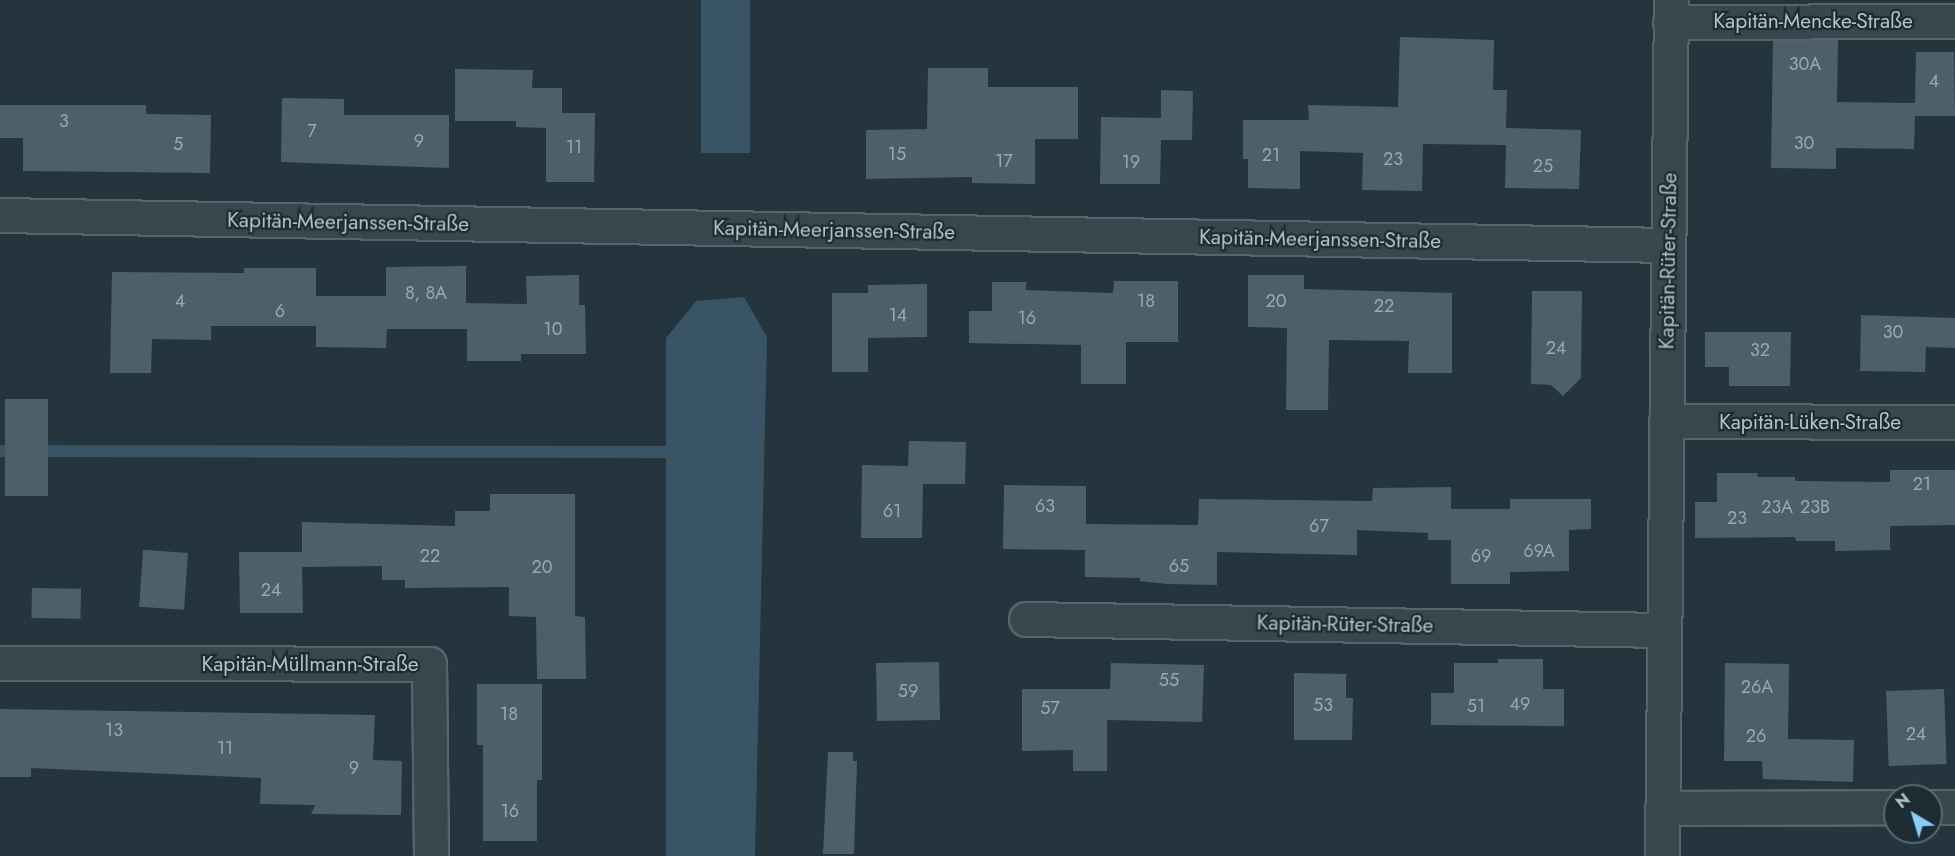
<!DOCTYPE html>
<meta charset="utf-8">
<style>
body{margin:0}
#map{position:relative;width:1955px;height:856px;overflow:hidden;background:#24353e;font-family:Jost,sans-serif}
div>[style]{position:absolute}
[style*='--x']{left:calc(var(--x)*1px);top:calc(var(--y)*1px);width:calc(var(--w)*1px);rotate:calc(var(--a)*1deg)}
.water>*{inset:0;background:#385465;transform-origin:0 0}
.stream>*{height:12px;margin:-6px;padding:0 6px;transform-origin:6px;border-radius:6px;background:#385465}
.building>*{inset:0;background:#4d5f69;transform-origin:0 0}
.roads{filter:drop-shadow(2px 0 #56646c) drop-shadow(-2px 0 #56646c) drop-shadow(0 2px #56646c) drop-shadow(0 -2px #56646c)}
.minor>*{height:33px;margin:-16.5px;padding:0 16.5px;transform-origin:16.5px;border-radius:16.5px;background:#38464e}
span{translate:-50% -50%;white-space:nowrap;text-align:center;line-height:1.15;-webkit-text-stroke:4.5px #1d2b33;paint-order:stroke}
.number-label{font-size:18px;color:#9aa8b1}
.number-label span{-webkit-text-stroke-width:0}
.street-label{font-size:21px;color:#b4c1c9}
.north{position:absolute;left:1883px;top:784px;width:60px;height:60px;box-sizing:border-box;background:#1d2b33;border:2px solid #59676f;border-radius:50%;rotate:322deg;font-size:16px;font-weight:700;line-height:24px;text-align:center;color:#b4c1c9}
.north::after{content:'';display:block;margin:auto;width:21px;height:27px;background:#8bcdf7;clip-path:polygon(50% 0,100% 100%,50% 72%,0 100%)}
</style>
<div id="map">
<div class="water">
<div style="left:701px;top:0;width:49px;height:153px"></div>
<div style="clip-path:polygon(744px 297px,767px 337px,755px 856px,666px 856px,666px 338px,696px 301px)"></div>
</div>
<div class="stream">
<div style="--x:0;--y:451;--w:666;--a:0.09"></div>
</div>
<div class="building">
<div style="clip-path:polygon(1400px 37px,1494px 40px,1493px 90px,1507px 90px,1506px 128px,1581px 130px,1579px 189px,1505px 188px,1506px 145px,1423px 144px,1422px 191px,1362px 190px,1363px 153px,1300px 151px,1300px 189px,1248px 188px,1248px 159px,1243px 159px,1243px 120px,1309px 120px,1308px 105px,1398px 107px)"></div>
<div style="clip-path:polygon(1773px 40px,1838px 40px,1837px 102px,1915px 103px,1916px 52px,1954px 52px,1955px 116px,1915px 116px,1914px 149px,1836px 148px,1836px 169px,1771px 168px)"></div>
<div style="clip-path:polygon(928px 68px,988px 68px,988px 87px,1078px 87px,1078px 139px,1035px 139px,1035px 184px,972px 183px,972px 177px,866px 179px,866px 130px,927px 129px)"></div>
<div style="clip-path:polygon(455px 69px,533px 70px,532px 88px,562px 88px,562px 113px,595px 113px,594px 182px,546px 182px,546px 128px,516px 127px,516px 121px,455px 121px)"></div>
<div style="clip-path:polygon(1161px 90px,1193px 91px,1192px 140px,1161px 140px,1160px 184px,1100px 184px,1101px 117px,1161px 118px)"></div>
<div style="clip-path:polygon(282px 98px,344px 99px,344px 115px,449px 115px,449px 168px,281px 162px)"></div>
<div style="clip-path:polygon(0 105px,146px 105px,146px 114px,211px 115px,210px 173px,23px 171px,23px 138px,0 138px)"></div>
<div style="clip-path:polygon(466px 266px,466px 303px,527px 304px,526px 276px,579px 275px,579px 305px,585px 305px,586px 354px,521px 354px,521px 361px,467px 361px,467px 319px,467px 329px,387px 329px,386px 348px,316px 347px,316px 326px,211px 326px,211px 340px,152px 339px,151px 373px,110px 373px,112px 272px,244px 273px,244px 268px,316px 268px,316px 296px,386px 296px,386px 267px)"></div>
<div style="clip-path:polygon(1248px 275px,1304px 275px,1304px 289px,1452px 293px,1452px 373px,1408px 373px,1409px 341px,1329px 340px,1328px 410px,1286px 410px,1287px 328px,1248px 327px)"></div>
<div style="clip-path:polygon(1114px 281px,1178px 281px,1178px 342px,1126px 342px,1126px 384px,1081px 384px,1081px 345px,969px 343px,969px 311px,992px 311px,992px 282px,1026px 282px,1026px 290px,1113px 293px)"></div>
<div style="clip-path:polygon(927px 284px,927px 337px,868px 338px,868px 372px,832px 372px,832px 293px,868px 293px,868px 285px)"></div>
<div style="clip-path:polygon(1532px 291px,1582px 291px,1581px 378px,1563px 396px,1551px 385px,1531px 384px)"></div>
<div style="clip-path:polygon(1861px 315px,1955px 318px,1955px 348px,1926px 347px,1925px 372px,1860px 371px)"></div>
<div style="clip-path:polygon(1705px 332px,1791px 332px,1790px 386px,1729px 386px,1729px 367px,1705px 367px)"></div>
<div style="left:5px;top:399px;width:43px;height:97px"></div>
<div style="clip-path:polygon(909px 441px,966px 442px,965px 484px,923px 484px,922px 538px,861px 538px,862px 465px,908px 466px)"></div>
<div style="clip-path:polygon(1890px 470px,1955px 470px,1955px 525px,1890px 526px,1890px 550px,1835px 551px,1835px 541px,1796px 541px,1795px 537px,1695px 538px,1695px 502px,1717px 502px,1717px 473px,1757px 473px,1758px 477px,1795px 477px,1795px 481px,1890px 482px)"></div>
<div style="clip-path:polygon(1004px 485px,1086px 486px,1086px 524px,1198px 525px,1199px 499px,1372px 501px,1373px 488px,1451px 487px,1451px 509px,1510px 509px,1510px 499px,1591px 499px,1591px 529px,1569px 530px,1569px 571px,1510px 572px,1510px 584px,1451px 584px,1451px 540px,1428px 540px,1428px 533px,1357px 530px,1357px 555px,1217px 552px,1217px 585px,1167px 584px,1140px 581px,1140px 578px,1085px 577px,1085px 550px,1003px 549px)"></div>
<div style="clip-path:polygon(490px 494px,575px 494px,575px 616px,585px 617px,586px 679px,537px 679px,536px 617px,509px 616px,509px 587px,405px 588px,405px 580px,382px 580px,382px 566px,302px 567px,303px 613px,240px 613px,239px 552px,302px 552px,302px 522px,455px 526px,455px 511px,490px 511px)"></div>
<div style="left:188px;top:553px;width:57px;height:45px;rotate:94deg"></div>
<div style="left:32px;top:588px;width:49px;height:30px;rotate:1deg"></div>
<div style="clip-path:polygon(1498px 659px,1543px 659px,1543px 689px,1564px 689px,1564px 726px,1431px 725px,1431px 693px,1454px 693px,1454px 663px,1498px 663px)"></div>
<div style="left:939px;top:662px;width:58px;height:63px;rotate:89deg"></div>
<div style="clip-path:polygon(1111px 663px,1204px 665px,1202px 722px,1107px 720px,1107px 771px,1073px 771px,1073px 750px,1022px 751px,1022px 689px,1110px 689px)"></div>
<div style="clip-path:polygon(1725px 663px,1789px 664px,1788px 739px,1854px 740px,1853px 782px,1763px 779px,1762px 761px,1724px 761px)"></div>
<div style="clip-path:polygon(1294px 673px,1346px 674px,1346px 698px,1353px 698px,1352px 740px,1294px 740px)"></div>
<div style="clip-path:polygon(477px 684px,542px 684px,542px 780px,537px 780px,537px 841px,483px 841px,483px 745px,477px 745px)"></div>
<div style="left:1944px;top:689px;width:75px;height:58px;rotate:88deg"></div>
<div style="clip-path:polygon(0 709px,375px 715px,373px 760px,402px 761px,401px 815px,311px 814px,315px 805px,260px 804px,261px 778px,31px 768px,31px 777px,0 777px)"></div>
<div style="clip-path:polygon(828px 752px,853px 752px,853px 761px,857px 761px,854px 854px,823px 854px)"></div>
</div>
<div class="roads">
<div class="minor">
<div style="--x:1670;--y:22;--w:285;--a:-0.2"></div>
<div style="--x:0;--y:215;--w:1668;--a:1.03"></div>
<div style="--x:1666;--y:421;--w:289;--a:0.2"></div>
<div style="--x:1026;--y:619;--w:638;--a:0.99"></div>
<div style="--x:0;--y:663;--w:429;--a:0.1"></div>
<div style="--x:429;--y:664;--w:192;--a:89.4"></div>
<div style="--x:1931;--y:807;--w:24;--a:0"></div>
<div style="--x:1662;--y:808;--w:233;--a:-0.2"></div>
<div style="--x:1662;--y:856;--w:856;--a:-89.4"></div>
</div>
</div>
<div class="number-label">
<span style="left:1805px;top:64px">30A</span>
<span style="left:1934px;top:81px">4</span>
<span style="left:64px;top:121px">3</span>
<span style="left:312px;top:131px">7</span>
<span style="left:419px;top:141px">9</span>
<span style="left:1804px;top:143px">30</span>
<span style="left:178px;top:144px">5</span>
<span style="left:574px;top:147px">11</span>
<span style="left:897px;top:154px">15</span>
<span style="left:1271px;top:155px">21</span>
<span style="left:1393px;top:159px">23</span>
<span style="left:1004px;top:161px">17</span>
<span style="left:1131px;top:162px">19</span>
<span style="left:1543px;top:166px">25</span>
<span style="left:426px;top:293px">8, 8A</span>
<span style="left:180px;top:301px">4</span>
<span style="left:1146px;top:301px">18</span>
<span style="left:1276px;top:301px">20</span>
<span style="left:1384px;top:306px">22</span>
<span style="left:280px;top:311px">6</span>
<span style="left:898px;top:315px">14</span>
<span style="left:1027px;top:318px">16</span>
<span style="left:553px;top:329px">10</span>
<span style="left:1893px;top:332px">30</span>
<span style="left:1556px;top:348px">24</span>
<span style="left:1760px;top:350px">32</span>
<span style="left:1922px;top:484px">21</span>
<span style="left:1045px;top:506px">63</span>
<span style="left:1777px;top:507px">23A</span>
<span style="left:1815px;top:507px">23B</span>
<span style="left:892px;top:511px">61</span>
<span style="left:1737px;top:518px">23</span>
<span style="left:1319px;top:526px">67</span>
<span style="left:1539px;top:551px">69A</span>
<span style="left:430px;top:556px">22</span>
<span style="left:1481px;top:556px">69</span>
<span style="left:1179px;top:566px">65</span>
<span style="left:542px;top:567px">20</span>
<span style="left:271px;top:590px">24</span>
<span style="left:1169px;top:680px">55</span>
<span style="left:1757px;top:687px">26A</span>
<span style="left:908px;top:691px">59</span>
<span style="left:1520px;top:704px">49</span>
<span style="left:1323px;top:705px">53</span>
<span style="left:1476px;top:706px">51</span>
<span style="left:1050px;top:708px">57</span>
<span style="left:509px;top:714px">18</span>
<span style="left:114px;top:730px">13</span>
<span style="left:1916px;top:734px">24</span>
<span style="left:1756px;top:736px">26</span>
<span style="left:225px;top:748px">11</span>
<span style="left:354px;top:768px">9</span>
<span style="left:510px;top:811px">16</span>
</div>
<div class="street-label">
<span style="left:1813px;top:21px">Kapitän-Mencke-Straße</span>
<span style="left:348px;top:222px;rotate:1deg">Kapitän-Meerjanssen-Straße</span>
<span style="left:834px;top:230px;rotate:1deg">Kapitän-Meerjanssen-Straße</span>
<span style="left:1320px;top:239px;rotate:1deg">Kapitän-Meerjanssen-Straße</span>
<span style="left:1668px;top:261px;rotate:-89deg">Kapitän-Rüter-Straße</span>
<span style="left:1810px;top:422px">Kapitän-Lüken-Straße</span>
<span style="left:1345px;top:624px;rotate:1deg">Kapitän-Rüter-Straße</span>
<span style="left:310px;top:664px">Kapitän-Müllmann-Straße</span>
</div>
<div class="north">N</div>
</div>
